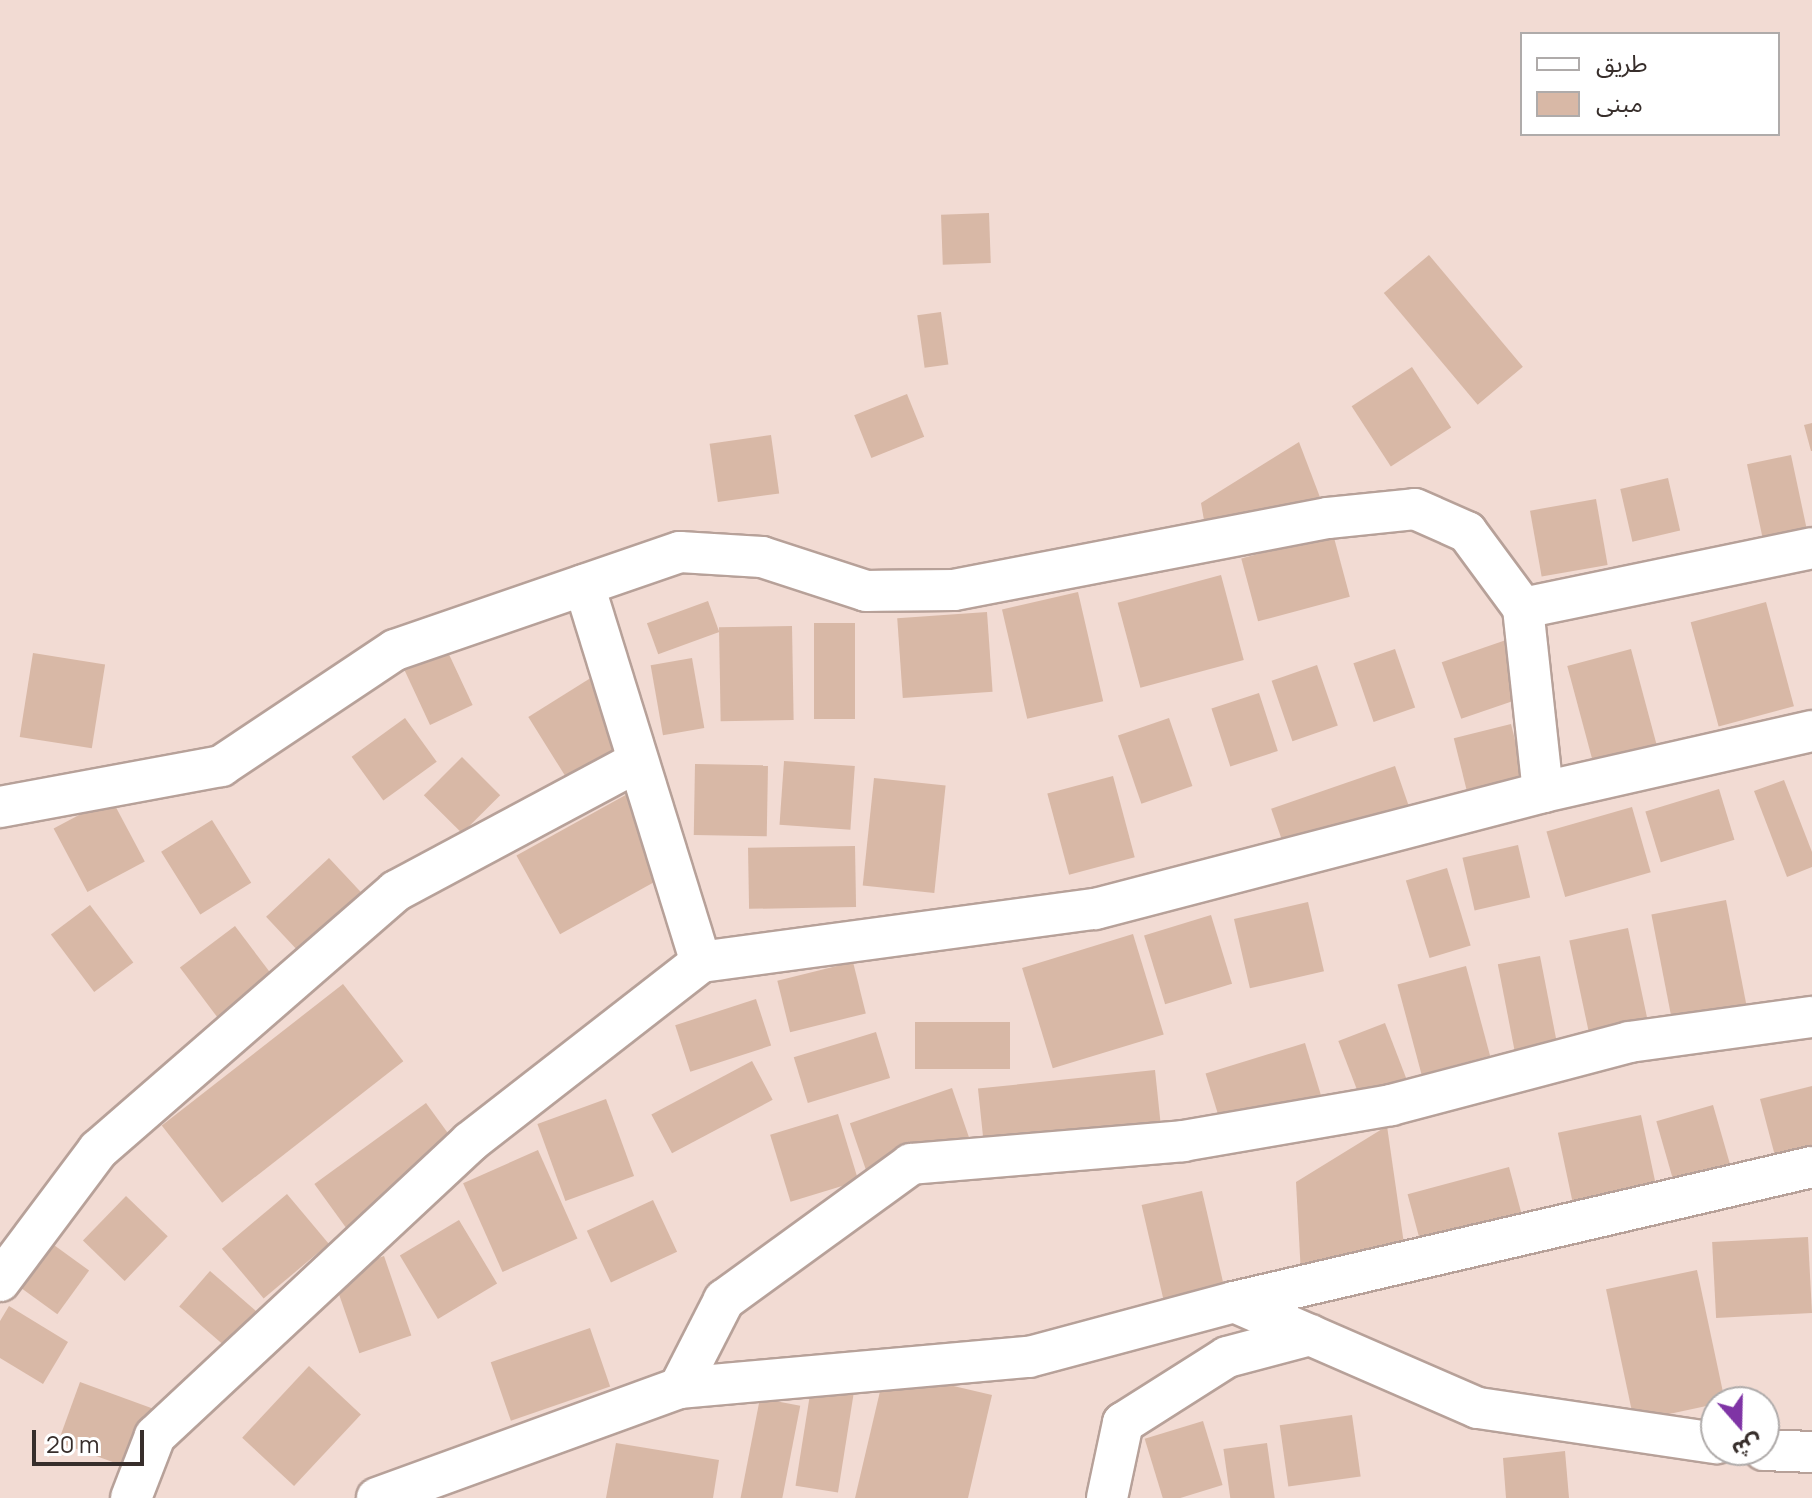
<!DOCTYPE html>
<meta charset="utf-8">
<style>
body{margin:0}
#map{position:relative;width:1812px;height:1498px;overflow:hidden;background:#f2dbd3;font-family:Manrope,"Noto Sans Arabic",sans-serif}
div>[style]{position:absolute}
[style*='--x']{left:calc(var(--x)*1px);top:calc(var(--y)*1px);width:calc(var(--w)*1px);rotate:calc(var(--a)*1deg)}
.building>*{inset:0;background:#d8b8a6;transform-origin:0 0}
.roads{filter:drop-shadow(2px 0 #b7a199) drop-shadow(-2px 0 #b7a199) drop-shadow(0 2px #b7a199) drop-shadow(0 -2px #b7a199)}
.minor>*{height:40px;margin:-20px;padding:0 20px;transform-origin:20px;border-radius:20px;background:#fff}
span{translate:-50% -50%;white-space:nowrap;text-align:center;line-height:1.15;-webkit-text-stroke:6px #fff;paint-order:stroke}
.legend{position:absolute;left:1520px;top:32px;width:260px;height:104px;box-sizing:border-box;background:#fff;border:2px solid #afabaa;margin:0;padding:10px 14px;list-style:none;font-size:24px;color:#372e2b}
.legend li{display:flex;align-items:center;gap:16px;height:40px}
.legend b{width:40px;border:2px solid #afabaa}
.north{position:absolute;left:1700px;top:1386px;width:80px;height:80px;box-sizing:border-box;background:#fff;border:2px solid #afabaa;border-radius:50%;rotate:160deg;font-size:22px;font-weight:700;line-height:32px;text-align:center;color:#372e2b}
.north::after{content:'';display:block;margin:auto;width:28px;height:36px;background:#7f34a5;clip-path:polygon(50% 0,100% 100%,50% 72%,0 100%)}
.scale{position:absolute;left:32px;top:1430px;width:112px;height:36px;box-sizing:border-box;border:4px solid #372e2b;border-top:0;padding-left:10px;font-size:24px;line-height:28px;white-space:nowrap;color:#372e2b;-webkit-text-stroke:6px #fff;paint-order:stroke}
</style>
<div id="map">
<div class="building">
<div style="left:989px;top:213px;width:50px;height:48px;rotate:88deg"></div>
<div style="left:1429px;top:255px;width:146px;height:59px;rotate:50deg"></div>
<div style="left:941px;top:312px;width:53px;height:24px;rotate:82deg"></div>
<div style="left:1412px;top:367px;width:72px;height:72px;rotate:57deg"></div>
<div style="left:907px;top:394px;width:46px;height:57px;rotate:68deg"></div>
<div style="clip-path:polygon(1812px 423px,1812px 451px,1811px 451px,1804px 425px)"></div>
<div style="left:771px;top:435px;width:59px;height:62px;rotate:82deg"></div>
<div style="clip-path:polygon(1299px 442px,1326px 513px,1205px 526px,1201px 503px)"></div>
<div style="left:1791px;top:455px;width:89px;height:45px;rotate:78deg"></div>
<div style="left:1668px;top:478px;width:54px;height:49px;rotate:77deg"></div>
<div style="left:1596px;top:499px;width:67px;height:67px;rotate:80deg"></div>
<div style="left:1333px;top:534px;width:65px;height:95px;rotate:75deg"></div>
<div style="left:1221px;top:575px;width:88px;height:107px;rotate:75deg"></div>
<div style="left:1078px;top:592px;width:112px;height:78px;rotate:77deg"></div>
<div style="left:708px;top:601px;width:33px;height:65px;rotate:70deg"></div>
<div style="left:1766px;top:602px;width:108px;height:78px;rotate:75deg"></div>
<div style="left:987px;top:612px;width:80px;height:90px;rotate:86deg"></div>
<div style="left:814px;top:623px;width:41px;height:96px"></div>
<div style="left:792px;top:626px;width:94px;height:73px;rotate:89deg"></div>
<div style="left:1506px;top:640px;width:60px;height:68px;rotate:71deg"></div>
<div style="left:446px;top:648px;width:63px;height:47px;rotate:65deg"></div>
<div style="left:1395px;top:649px;width:62px;height:44px;rotate:71deg"></div>
<div style="left:1631px;top:649px;width:99px;height:66px;rotate:75deg"></div>
<div style="left:33px;top:653px;width:73px;height:85px;rotate:9deg"></div>
<div style="left:692px;top:658px;width:71px;height:42px;rotate:80deg"></div>
<div style="left:1317px;top:665px;width:64px;height:48px;rotate:71deg"></div>
<div style="left:597px;top:674px;width:73px;height:81px;rotate:58deg"></div>
<div style="left:1259px;top:693px;width:61px;height:50px;rotate:72deg"></div>
<div style="left:405px;top:718px;width:54px;height:66px;rotate:54deg"></div>
<div style="left:1169px;top:718px;width:72px;height:54px;rotate:71deg"></div>
<div style="left:1511px;top:724px;width:60px;height:59px;rotate:76deg"></div>
<div style="left:462px;top:757px;width:54px;height:54px;rotate:45deg"></div>
<div style="left:784px;top:761px;width:71px;height:64px;rotate:4deg"></div>
<div style="left:695px;top:764px;width:73px;height:71px;rotate:1deg"></div>
<div style="left:1395px;top:766px;width:56px;height:131px;rotate:71deg"></div>
<div style="left:1113px;top:776px;width:84px;height:68px;rotate:75deg"></div>
<div style="left:874px;top:778px;width:72px;height:108px;rotate:6deg"></div>
<div style="clip-path:polygon(1784px 780px,1812px 852px,1812px 867px,1787px 877px,1754px 791px)"></div>
<div style="left:1719px;top:789px;width:53px;height:77px;rotate:73deg"></div>
<div style="left:631px;top:792px;width:90px;height:131px;rotate:61deg"></div>
<div style="left:111px;top:798px;width:72px;height:65px;rotate:62deg"></div>
<div style="left:1632px;top:807px;width:68px;height:89px;rotate:74deg"></div>
<div style="left:212px;top:820px;width:74px;height:60px;rotate:58deg"></div>
<div style="left:1518px;top:845px;width:54px;height:57px;rotate:77deg"></div>
<div style="left:855px;top:846px;width:61px;height:107px;rotate:89deg"></div>
<div style="left:329px;top:858px;width:50px;height:86px;rotate:47deg"></div>
<div style="left:1447px;top:868px;width:81px;height:43px;rotate:73deg"></div>
<div style="left:1726px;top:900px;width:126px;height:76px;rotate:79deg"></div>
<div style="left:1308px;top:902px;width:71px;height:76px;rotate:77deg"></div>
<div style="left:90px;top:905px;width:72px;height:49px;rotate:53deg"></div>
<div style="left:1211px;top:915px;width:72px;height:70px;rotate:73deg"></div>
<div style="left:235px;top:926px;width:69px;height:69px;rotate:53deg"></div>
<div style="left:1628px;top:928px;width:110px;height:60px;rotate:78deg"></div>
<div style="left:1133px;top:934px;width:105px;height:116px;rotate:73deg"></div>
<div style="left:1540px;top:956px;width:92px;height:43px;rotate:79deg"></div>
<div style="left:853px;top:962px;width:53px;height:78px;rotate:76deg"></div>
<div style="left:1466px;top:966px;width:93px;height:71px;rotate:75deg"></div>
<div style="left:343px;top:984px;width:98px;height:230px;rotate:52deg"></div>
<div style="left:756px;top:999px;width:49px;height:85px;rotate:72deg"></div>
<div style="left:915px;top:1022px;width:95px;height:47px"></div>
<div style="left:1385px;top:1023px;width:72px;height:50px;rotate:69deg"></div>
<div style="left:876px;top:1032px;width:48px;height:86px;rotate:73deg"></div>
<div style="left:1305px;top:1043px;width:75px;height:104px;rotate:73deg"></div>
<div style="left:752px;top:1061px;width:44px;height:114px;rotate:62deg"></div>
<div style="left:1155px;top:1070px;width:58px;height:178px;rotate:84deg"></div>
<div style="clip-path:polygon(1812px 1086px,1812px 1167px,1780px 1175px,1760px 1099px)"></div>
<div style="left:952px;top:1088px;width:55px;height:108px;rotate:71deg"></div>
<div style="left:606px;top:1099px;width:82px;height:73px;rotate:70deg"></div>
<div style="left:426px;top:1103px;width:61px;height:138px;rotate:54deg"></div>
<div style="left:1713px;top:1105px;width:62px;height:59px;rotate:74deg"></div>
<div style="left:838px;top:1114px;width:70px;height:71px;rotate:73deg"></div>
<div style="left:1641px;top:1115px;width:76px;height:85px;rotate:78deg"></div>
<div style="clip-path:polygon(1387px 1126px,1405px 1251px,1302px 1293px,1296px 1182px)"></div>
<div style="left:538px;top:1150px;width:97px;height:82px;rotate:66deg"></div>
<div style="left:1509px;top:1167px;width:48px;height:105px;rotate:75deg"></div>
<div style="left:1202px;top:1191px;width:106px;height:62px;rotate:77deg"></div>
<div style="left:287px;top:1194px;width:65px;height:85px;rotate:50deg"></div>
<div style="left:126px;top:1196px;width:58px;height:62px;rotate:44deg"></div>
<div style="left:653px;top:1200px;width:57px;height:73px;rotate:65deg"></div>
<div style="left:459px;top:1220px;width:74px;height:69px;rotate:59deg"></div>
<div style="left:1808px;top:1237px;width:76px;height:96px;rotate:87deg"></div>
<div style="left:47px;top:1240px;width:52px;height:54px;rotate:36deg"></div>
<div style="left:384px;top:1256px;width:84px;height:55px;rotate:71deg"></div>
<div style="left:1697px;top:1270px;width:135px;height:93px;rotate:78deg"></div>
<div style="left:210px;top:1271px;width:65px;height:47px;rotate:41deg"></div>
<div style="clip-path:polygon(9px 1306px,68px 1342px,43px 1384px,0 1358px,0 1321px)"></div>
<div style="left:590px;top:1328px;width:62px;height:105px;rotate:71deg"></div>
<div style="left:309px;top:1366px;width:71px;height:98px;rotate:43deg"></div>
<div style="clip-path:polygon(885px 1370px,992px 1395px,968px 1498px,855px 1498px)"></div>
<div style="left:80px;top:1382px;width:86px;height:64px;rotate:20deg"></div>
<div style="left:811px;top:1388px;width:43px;height:99px;rotate:9deg"></div>
<div style="left:760px;top:1398px;width:41px;height:102px;rotate:11deg"></div>
<div style="left:1352px;top:1415px;width:62px;height:73px;rotate:82deg"></div>
<div style="left:1203px;top:1421px;width:67px;height:61px;rotate:73deg"></div>
<div style="clip-path:polygon(616px 1443px,719px 1460px,713px 1498px,606px 1498px)"></div>
<div style="left:1267px;top:1443px;width:56px;height:44px;rotate:82deg"></div>
<div style="clip-path:polygon(1565px 1451px,1569px 1498px,1506px 1498px,1503px 1458px)"></div>
</div>
<div class="roads">
<div class="minor">
<div style="--x:584;--y:585;--w:395;--a:72.8"></div>
<div style="--x:1523;--y:608;--w:295;--a:-11.7"></div>
<div style="--x:0;--y:807;--w:225;--a:-10.5"></div>
<div style="--x:221;--y:766;--w:209;--a:-33.7"></div>
<div style="--x:395;--y:650;--w:301;--a:-19"></div>
<div style="--x:680;--y:552;--w:82;--a:3.5"></div>
<div style="--x:762;--y:557;--w:109;--a:18.1"></div>
<div style="--x:866;--y:591;--w:88;--a:-0.7"></div>
<div style="--x:954;--y:590;--w:381;--a:-10.9"></div>
<div style="--x:1328;--y:518;--w:87;--a:-5.9"></div>
<div style="--x:1415;--y:509;--w:57;--a:23.9"></div>
<div style="--x:1467;--y:532;--w:94;--a:53.6"></div>
<div style="--x:1523;--y:608;--w:185;--a:83.8"></div>
<div style="--x:0;--y:1281;--w:164;--a:-53.2"></div>
<div style="--x:98;--y:1150;--w:395;--a:-41"></div>
<div style="--x:396;--y:891;--w:273;--a:-28.2"></div>
<div style="--x:1234;--y:1302;--w:594;--a:-13.15"></div>
<div style="--x:679;--y:1388;--w:99;--a:-62.9"></div>
<div style="--x:724;--y:1300;--w:231;--a:-36"></div>
<div style="--x:911;--y:1164;--w:273;--a:-4.8"></div>
<div style="--x:1183;--y:1141;--w:211;--a:-9.8"></div>
<div style="--x:1391;--y:1105;--w:246;--a:-14.8"></div>
<div style="--x:1629;--y:1042;--w:185;--a:-7.8"></div>
<div style="--x:1764;--y:1450;--w:48;--a:2.4"></div>
<div style="--x:131;--y:1498;--w:66;--a:-68.8"></div>
<div style="--x:155;--y:1436;--w:431;--a:-43"></div>
<div style="--x:470;--y:1142;--w:293;--a:-37.9"></div>
<div style="--x:701;--y:962;--w:398;--a:-7.7"></div>
<div style="--x:1095;--y:909;--w:463;--a:-14.6"></div>
<div style="--x:1543;--y:792;--w:276;--a:-12.8"></div>
<div style="--x:377;--y:1498;--w:321;--a:-20"></div>
<div style="--x:679;--y:1388;--w:351;--a:-5.1"></div>
<div style="--x:1029;--y:1357;--w:212;--a:-15"></div>
<div style="--x:1234;--y:1302;--w:266;--a:23.5"></div>
<div style="--x:1478;--y:1408;--w:241;--a:8.4"></div>
<div style="--x:1107;--y:1498;--w:77;--a:-78"></div>
<div style="--x:1123;--y:1423;--w:123;--a:-32.4"></div>
<div style="--x:1227;--y:1357;--w:86;--a:-14.8"></div>
</div>
</div>
<ul class="legend">
<li><b style="height:10px;background:#fff"></b>طريق</li>
<li><b style="height:22px;background:#d8b8a6"></b>مبنى</li>
</ul>
<div class="north">ش</div>
<div class="scale">20 m</div>
</div>
